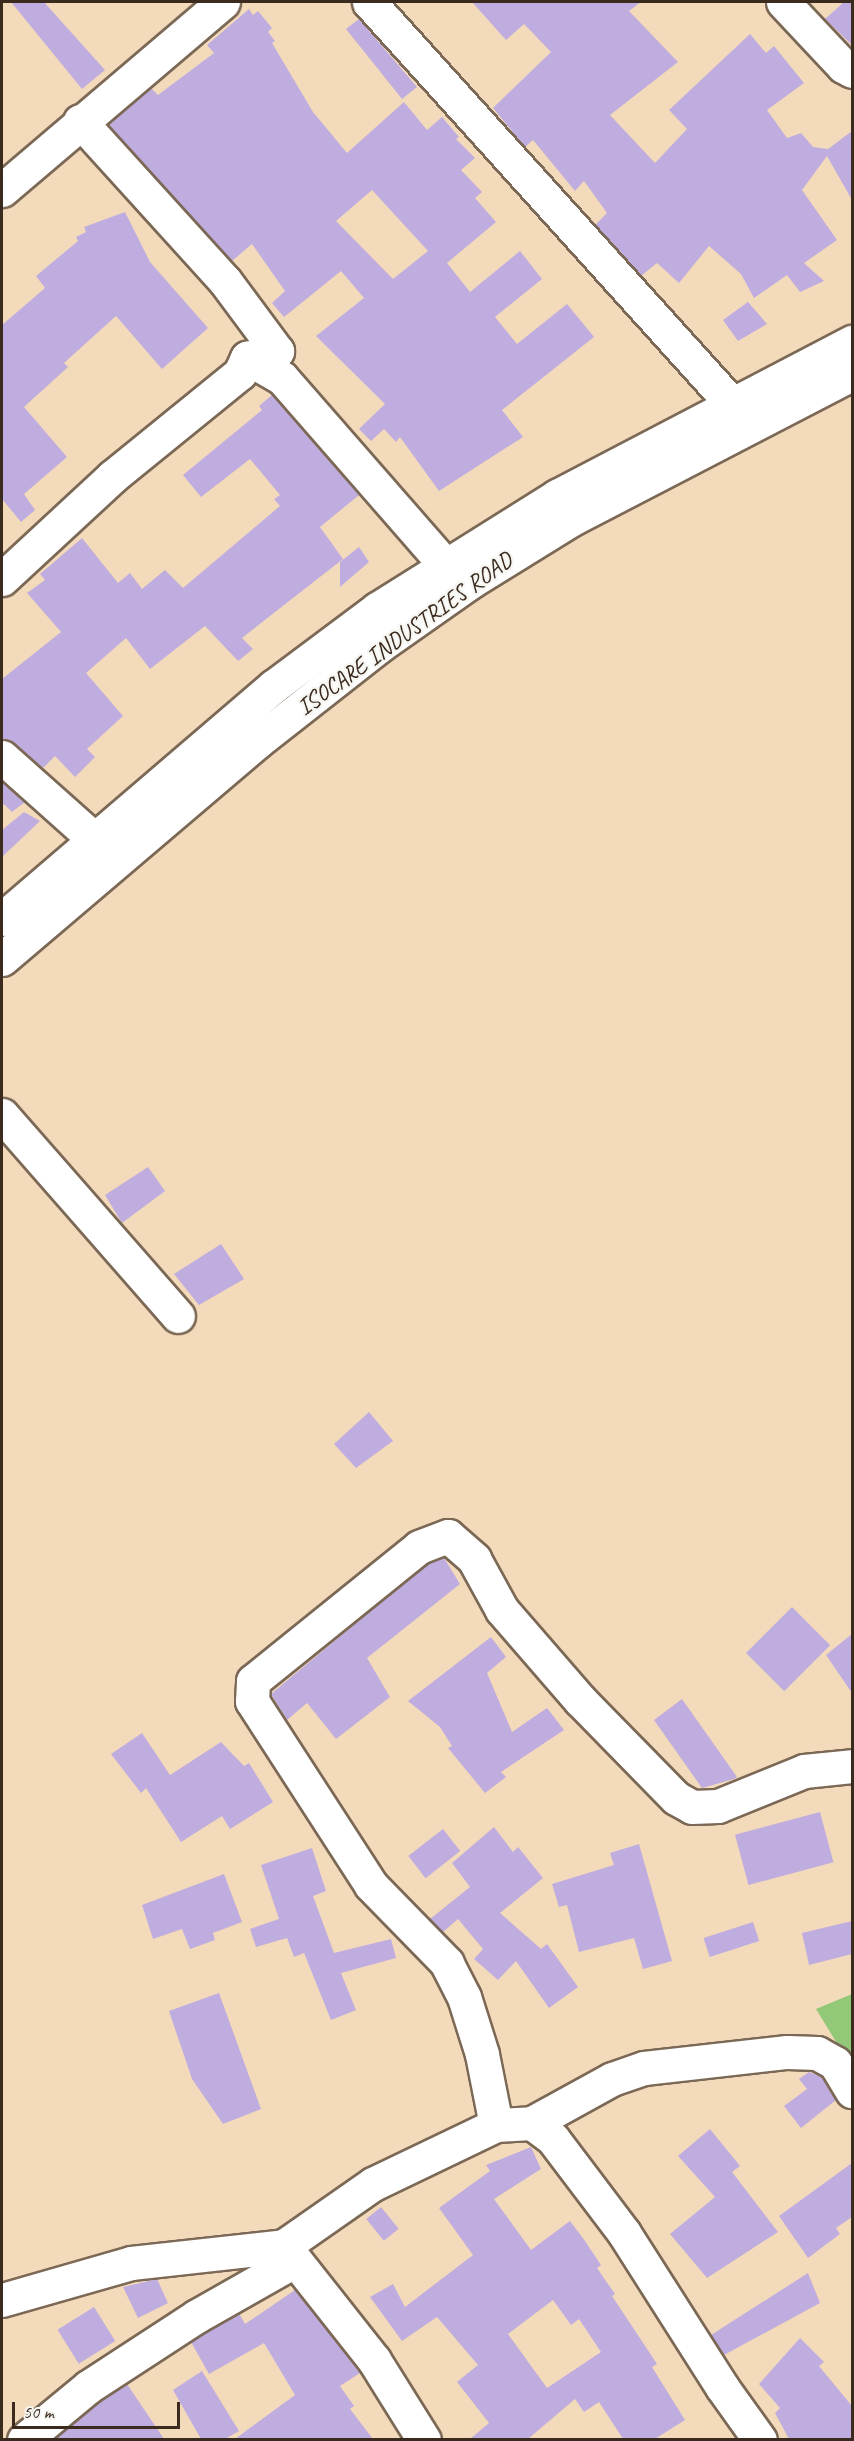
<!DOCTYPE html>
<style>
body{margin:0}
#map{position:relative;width:854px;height:2441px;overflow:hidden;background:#f3daba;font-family:Caveat,sans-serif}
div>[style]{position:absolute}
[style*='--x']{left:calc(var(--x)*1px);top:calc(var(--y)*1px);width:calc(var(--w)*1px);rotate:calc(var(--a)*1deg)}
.green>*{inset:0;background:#94c879}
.building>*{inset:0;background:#c0addf;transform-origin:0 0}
.roads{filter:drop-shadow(2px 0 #7b6855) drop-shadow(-2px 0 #7b6855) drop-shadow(0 2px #7b6855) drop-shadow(0 -2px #7b6855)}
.minor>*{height:33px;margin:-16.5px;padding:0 16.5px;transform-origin:16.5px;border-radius:16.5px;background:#fff}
span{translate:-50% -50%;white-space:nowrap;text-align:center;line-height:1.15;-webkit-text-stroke:4.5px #f6f6f2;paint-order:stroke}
.street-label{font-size:24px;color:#3b2a1e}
.frame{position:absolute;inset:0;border:3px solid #3b2a1e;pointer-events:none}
.scale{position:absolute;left:12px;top:2402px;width:168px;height:27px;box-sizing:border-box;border:3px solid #3b2a1e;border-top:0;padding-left:8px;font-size:18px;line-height:21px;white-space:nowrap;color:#3b2a1e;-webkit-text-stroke:4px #f6f6f2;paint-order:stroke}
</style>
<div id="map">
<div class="green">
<div style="clip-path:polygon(852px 1994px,852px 2068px,816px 2009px)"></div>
</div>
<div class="building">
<div style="clip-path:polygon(11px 2px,44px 2px,105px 70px,82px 89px)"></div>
<div style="clip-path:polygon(472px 2px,641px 2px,629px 11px,678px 62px,610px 115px,655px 163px,687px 129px,669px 110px,750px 34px,766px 53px,774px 46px,804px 83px,767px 110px,787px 138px,801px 133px,813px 147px,828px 149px,852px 131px,852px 200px,827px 156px,802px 190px,837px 240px,804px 263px,824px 281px,800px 292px,787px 275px,754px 298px,741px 274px,709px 246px,679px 283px,657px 263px,641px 276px,595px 225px,607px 213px,584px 181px,575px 191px,533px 140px,525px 147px,493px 108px,551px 52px,524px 24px,506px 40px)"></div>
<div style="clip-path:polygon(844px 2px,852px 2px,852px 45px,825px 19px)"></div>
<div style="clip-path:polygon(evenodd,249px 9px,253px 15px,258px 11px,272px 28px,268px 32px,275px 41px,272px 43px,313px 112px,347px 153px,404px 102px,427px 130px,442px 117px,459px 137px,456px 139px,475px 158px,461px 170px,482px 192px,475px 198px,496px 222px,447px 263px,470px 292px,520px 251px,542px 279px,495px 317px,517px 344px,567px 304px,594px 337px,502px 410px,523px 437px,439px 491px,400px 437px,396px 442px,384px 429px,371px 441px,359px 429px,385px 404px,316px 336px,364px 298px,341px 271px,284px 317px,272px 303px,285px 291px,252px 244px,232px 261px,108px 124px,151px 88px,158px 95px,214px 53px,207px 45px,249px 9px,372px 190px,428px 251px,393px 279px,336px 221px,372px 190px)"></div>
<div style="clip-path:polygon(359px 19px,417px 87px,402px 99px,346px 29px)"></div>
<div style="clip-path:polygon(125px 212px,150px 262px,208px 328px,162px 369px,116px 316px,64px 363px,68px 367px,24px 407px,67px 457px,24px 494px,35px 510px,21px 522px,2px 499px,2px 325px,45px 288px,36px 276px,78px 241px,76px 237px,86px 232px,84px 227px)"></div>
<div style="clip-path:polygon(748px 302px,767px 324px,738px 341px,723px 320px)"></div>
<div style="clip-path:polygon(272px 395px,359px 495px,320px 527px,343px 559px,242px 638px,253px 649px,238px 661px,205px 626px,150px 669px,126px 638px,86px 673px,123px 716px,87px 749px,95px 757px,75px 777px,55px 756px,43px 768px,14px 743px,2px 739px,2px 679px,61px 632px,27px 593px,45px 580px,40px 574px,82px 538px,118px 583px,130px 573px,142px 589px,165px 570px,183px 588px,280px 506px,274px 499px,280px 495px,250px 459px,201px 497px,183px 475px,262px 410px,259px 406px)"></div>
<div style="clip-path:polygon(359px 547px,369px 562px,340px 587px,340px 562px)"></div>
<div style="clip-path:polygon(2px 782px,25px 802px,12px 812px,4px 804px,2px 807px)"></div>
<div style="clip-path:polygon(24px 812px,40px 821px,2px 857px,2px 830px)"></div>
<div style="clip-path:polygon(148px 1167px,165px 1191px,122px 1223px,105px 1195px)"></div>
<div style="clip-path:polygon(221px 1244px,244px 1279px,199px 1305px,174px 1274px)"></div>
<div style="clip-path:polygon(369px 1412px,393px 1441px,356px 1468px,334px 1444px)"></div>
<div style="clip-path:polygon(444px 1558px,460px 1584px,367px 1658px,390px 1697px,336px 1739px,307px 1703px,287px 1720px,271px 1694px,428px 1563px)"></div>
<div style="left:792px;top:1607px;width:54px;height:65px;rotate:45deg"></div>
<div style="clip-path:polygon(852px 1634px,852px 1693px,826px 1655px)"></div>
<div style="clip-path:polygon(491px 1637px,506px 1657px,487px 1673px,512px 1732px,547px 1708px,564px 1730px,501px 1772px,506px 1777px,485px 1793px,448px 1748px,452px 1746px,440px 1727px,408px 1701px)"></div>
<div style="clip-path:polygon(682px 1699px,737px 1777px,734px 1779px,702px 1788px,654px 1720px)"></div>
<div style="clip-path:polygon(142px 1733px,170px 1775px,221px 1742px,244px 1766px,249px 1763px,273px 1802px,230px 1829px,222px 1816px,181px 1842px,146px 1788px,141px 1793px,111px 1754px)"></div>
<div style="left:820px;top:1812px;width:52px;height:88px;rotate:75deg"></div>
<div style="clip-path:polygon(494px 1827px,513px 1852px,518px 1847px,543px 1878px,500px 1913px,541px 1949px,547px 1944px,578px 1987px,549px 2008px,516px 1961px,498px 1980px,474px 1959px,483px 1949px,458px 1919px,443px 1932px,430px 1919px,470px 1887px,452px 1863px)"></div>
<div style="left:443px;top:1829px;width:28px;height:44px;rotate:52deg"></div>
<div style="clip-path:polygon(639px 1844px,672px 1961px,643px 1969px,634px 1938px,579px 1952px,567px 1905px,559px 1907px,552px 1884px,614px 1865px,610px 1853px)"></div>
<div style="clip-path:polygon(312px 1848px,326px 1891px,313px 1896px,334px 1953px,391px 1939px,396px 1958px,341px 1973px,356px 2010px,331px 2020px,304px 1953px,294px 1957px,287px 1938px,256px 1947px,250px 1929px,279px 1919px,261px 1865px)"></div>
<div style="clip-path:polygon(224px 1874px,242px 1922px,213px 1933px,215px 1940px,190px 1949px,182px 1929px,153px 1939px,142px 1905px)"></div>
<div style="clip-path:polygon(852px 1921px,852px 1954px,809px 1965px,802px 1933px)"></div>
<div style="left:753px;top:1922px;width:20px;height:52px;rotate:72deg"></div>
<div style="clip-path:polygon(219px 1993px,261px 2109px,223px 2124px,192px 2079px,169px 2011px)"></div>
<div style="clip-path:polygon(809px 2072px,822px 2077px,836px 2100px,801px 2128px,784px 2106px,807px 2089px,799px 2079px)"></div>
<div style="clip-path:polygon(710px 2129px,740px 2166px,732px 2172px,778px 2232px,707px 2278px,670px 2234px,715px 2197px,678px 2156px)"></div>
<div style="clip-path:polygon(evenodd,531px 2147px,541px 2169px,494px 2199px,531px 2250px,570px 2221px,585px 2241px,601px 2265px,597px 2268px,615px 2294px,612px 2296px,657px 2364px,652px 2367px,685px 2420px,655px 2439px,623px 2439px,599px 2402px,584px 2412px,575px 2399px,528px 2439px,470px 2439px,489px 2423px,457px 2382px,478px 2365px,437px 2317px,402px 2341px,370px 2297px,393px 2284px,405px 2307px,473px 2255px,439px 2208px,490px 2171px,486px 2165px,531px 2147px,553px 2300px,571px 2325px,579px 2319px,601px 2352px,547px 2388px,508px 2334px,553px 2300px)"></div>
<div style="clip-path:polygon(852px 2163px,852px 2217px,836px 2228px,840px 2234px,808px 2258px,779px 2216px)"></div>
<div style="left:381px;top:2207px;width:28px;height:19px;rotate:51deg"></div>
<div style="clip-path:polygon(808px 2273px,820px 2303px,724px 2355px,711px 2335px)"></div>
<div style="clip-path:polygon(157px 2279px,168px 2303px,138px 2318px,123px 2287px)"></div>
<div style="clip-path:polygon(295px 2290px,360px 2373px,340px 2386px,354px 2406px,350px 2409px,373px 2439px,235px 2439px,295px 2395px,264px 2343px,209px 2374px,191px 2342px,239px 2313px,245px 2324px)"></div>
<div style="left:94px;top:2307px;width:40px;height:43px;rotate:58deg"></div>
<div style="clip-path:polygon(800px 2338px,824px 2362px,819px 2366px,852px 2406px,852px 2439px,789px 2439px,775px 2413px,780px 2408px,759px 2384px)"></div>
<div style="clip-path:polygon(202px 2371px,239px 2431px,225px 2439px,201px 2439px,173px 2390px)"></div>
<div style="clip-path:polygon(127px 2384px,164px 2439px,54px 2439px,99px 2402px)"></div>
</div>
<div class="roads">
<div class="minor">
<div style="--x:369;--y:2;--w:542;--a:47.92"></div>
<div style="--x:783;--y:2;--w:88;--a:46.8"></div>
<div style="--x:843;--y:66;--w:10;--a:29"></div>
<div style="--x:2;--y:190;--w:290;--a:-40.4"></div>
<div style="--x:247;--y:358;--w:40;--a:29.7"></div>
<div style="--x:282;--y:378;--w:247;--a:48.9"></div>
<div style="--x:2;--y:579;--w:150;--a:-42.8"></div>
<div style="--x:112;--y:477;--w:165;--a:-39.1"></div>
<div style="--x:240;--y:373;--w:17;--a:-65"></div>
<div style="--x:247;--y:358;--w:31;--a:-13"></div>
<div style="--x:277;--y:351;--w:87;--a:-126.6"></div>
<div style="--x:225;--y:281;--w:216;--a:-132.2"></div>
<div style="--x:2;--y:757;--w:123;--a:41.7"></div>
<div style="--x:2;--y:919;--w:358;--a:-40.6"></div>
<div style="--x:274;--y:686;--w:129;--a:-36.8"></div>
<div style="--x:377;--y:609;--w:213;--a:-32.1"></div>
<div style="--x:557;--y:496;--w:333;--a:-27.6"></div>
<div style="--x:2;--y:959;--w:336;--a:-40.4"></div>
<div style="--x:258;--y:741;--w:154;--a:-38.1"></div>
<div style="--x:379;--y:646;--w:111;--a:-35.1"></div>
<div style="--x:470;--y:582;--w:120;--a:-31.7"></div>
<div style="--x:572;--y:519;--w:315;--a:-27.4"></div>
<div style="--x:2;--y:1115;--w:267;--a:48.8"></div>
<div style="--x:532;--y:2123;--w:26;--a:37"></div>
<div style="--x:553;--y:2139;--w:118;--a:52.9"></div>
<div style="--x:624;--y:2233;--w:183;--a:57.5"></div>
<div style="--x:722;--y:2387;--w:65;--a:54.4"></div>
<div style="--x:496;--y:2125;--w:72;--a:-101.2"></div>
<div style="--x:482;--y:2054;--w:60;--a:-107.5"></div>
<div style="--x:464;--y:1997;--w:38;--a:-117"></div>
<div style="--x:447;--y:1963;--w:109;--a:-134.3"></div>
<div style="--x:371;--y:1885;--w:219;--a:-122.9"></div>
<div style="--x:252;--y:1701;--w:20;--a:-87"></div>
<div style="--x:253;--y:1681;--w:213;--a:-38.9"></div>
<div style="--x:419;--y:1547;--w:31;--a:-21"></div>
<div style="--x:448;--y:1536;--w:35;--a:41"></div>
<div style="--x:474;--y:1559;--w:58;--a:61.2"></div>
<div style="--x:502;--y:1610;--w:119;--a:49.1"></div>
<div style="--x:580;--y:1700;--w:137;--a:45.6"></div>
<div style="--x:676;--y:1798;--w:18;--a:29"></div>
<div style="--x:692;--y:1807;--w:26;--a:-2"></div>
<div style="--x:718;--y:1806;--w:93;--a:-22.1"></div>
<div style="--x:804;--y:1771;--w:48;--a:-5.9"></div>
<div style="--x:284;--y:2246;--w:145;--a:51.7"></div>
<div style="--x:374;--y:2360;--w:94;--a:58"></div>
<div style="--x:2;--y:2300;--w:134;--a:-16"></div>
<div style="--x:131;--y:2263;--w:154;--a:-6.3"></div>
<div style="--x:284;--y:2246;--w:108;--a:-34.9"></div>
<div style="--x:373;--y:2184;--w:136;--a:-25.6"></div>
<div style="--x:496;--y:2125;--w:36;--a:-3"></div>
<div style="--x:532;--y:2123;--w:91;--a:-28.8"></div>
<div style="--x:612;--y:2079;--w:34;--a:-19"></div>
<div style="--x:644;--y:2068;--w:144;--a:-6.4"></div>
<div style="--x:787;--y:2052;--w:30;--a:2"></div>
<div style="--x:817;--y:2053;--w:21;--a:29"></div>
<div style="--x:835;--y:2063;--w:33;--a:59"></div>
<div style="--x:24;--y:2440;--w:83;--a:-39.6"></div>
<div style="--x:88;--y:2387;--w:130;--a:-33.1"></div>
<div style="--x:197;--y:2316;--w:112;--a:-29.6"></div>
</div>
</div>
<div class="street-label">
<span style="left:405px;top:634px;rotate:-36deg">ISOCARE INDUSTRIES ROAD</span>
</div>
<div class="frame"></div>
<div class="scale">50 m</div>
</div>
